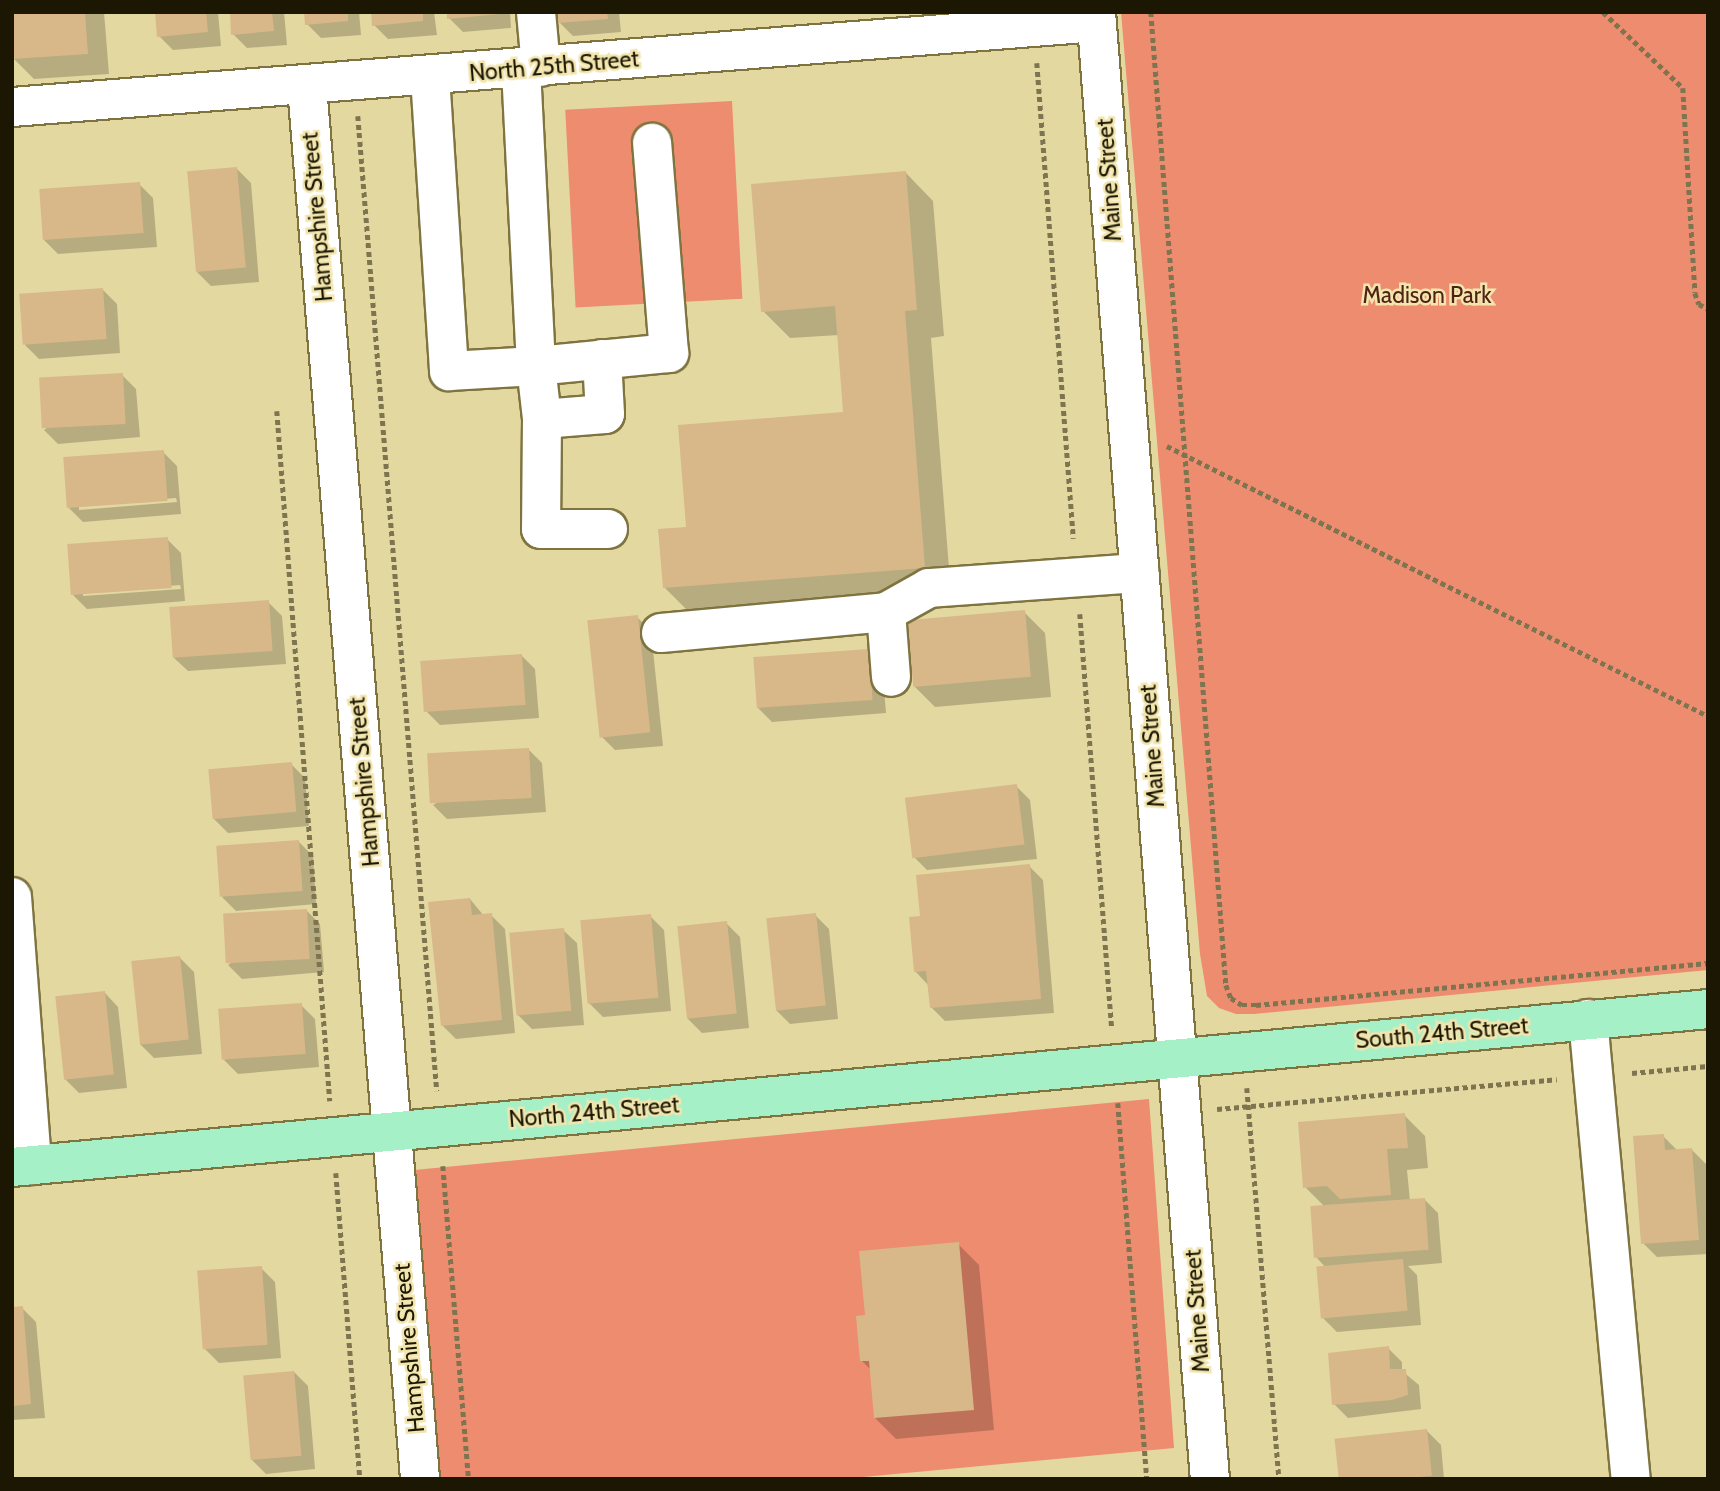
<!DOCTYPE html>
<style>
body{margin:0}
#map{position:relative;width:1720px;height:1491px;overflow:hidden;background:#e4d8a1;font-family:Cabin,sans-serif}
div>[style]{position:absolute}
[style*='--x']{left:calc(var(--x)*1px);top:calc(var(--y)*1px);width:calc(var(--w)*1px);rotate:calc(var(--a)*1deg)}
.green>*{inset:0;background:#ee8c70;transform-origin:0 0}
.shadow>*{inset:0;background:#0003}
.building>*{inset:0;background:#d8b889;transform-origin:0 0}
.path>*{height:4.5px;margin-top:-2.25px;transform-origin:0;background:repeating-linear-gradient(90deg,#7e7550 0 5px,transparent 0 8.5px)}
.roads{filter:drop-shadow(2px 0 #7f7440) drop-shadow(-2px 0 #7f7440) drop-shadow(0 2px #7f7440) drop-shadow(0 -2px #7f7440)}
.minor>*{height:38px;margin:-19px;padding:0 19px;transform-origin:19px;border-radius:19px;background:#fff}
.major>*{height:38px;margin:-19px;padding:0 19px;transform-origin:19px;border-radius:19px;background:#a6f0c8}
span{translate:-50% -50%;white-space:nowrap;text-align:center;line-height:1.15;-webkit-text-stroke:5px #f2e5ae;paint-order:stroke}
.street-label{font-size:23px;color:#1c1703}
.park-label{font-size:23px;color:#502214}
.frame{position:absolute;inset:0;border:14px solid #1c1703;pointer-events:none}
</style>
<div id="map">
<div class="green">
<div style="clip-path:polygon(1121px 12px,1708px 12px,1708px 970px,1254px 1014px,1236px 1014px,1219px 1008px,1207px 996px,1200px 954px)"></div>
<div style="left:732px;top:101px;width:198px;height:167px;rotate:87deg"></div>
<div style="clip-path:polygon(1149px 1099px,1174px 1448px,842px 1479px,429px 1479px,404px 1171px)"></div>
</div>
<div class="shadow">
<div style="clip-path:polygon(12px 12px,104px 12px,109px 74px,34px 79px,13px 58px)"></div>
<div style="clip-path:polygon(157px 12px,218px 12px,221px 46px,173px 50px,159px 36px)"></div>
<div style="clip-path:polygon(231px 12px,284px 12px,287px 45px,247px 48px,233px 34px)"></div>
<div style="clip-path:polygon(306px 12px,359px 12px,361px 35px,321px 38px,307px 24px)"></div>
<div style="clip-path:polygon(373px 12px,434px 12px,437px 35px,388px 39px,374px 25px)"></div>
<div style="clip-path:polygon(449px 12px,510px 12px,511px 28px,463px 32px,449px 18px)"></div>
<div style="clip-path:polygon(558px 12px,619px 12px,621px 32px,573px 36px,559px 22px)"></div>
<div style="clip-path:polygon(237px 169px,251px 183px,259px 282px,211px 286px,197px 272px)"></div>
<div style="clip-path:polygon(906px 173px,933px 201px,944px 336px,931px 338px,951px 594px,692px 615px,664px 587px,688px 529px,845px 413px,839px 335px,790px 338px,763px 311px)"></div>
<div style="clip-path:polygon(139px 184px,153px 198px,157px 247px,58px 254px,44px 240px)"></div>
<div style="clip-path:polygon(103px 290px,117px 304px,120px 353px,39px 359px,25px 345px)"></div>
<div style="clip-path:polygon(122px 375px,136px 389px,140px 437px,58px 444px,44px 430px)"></div>
<div style="clip-path:polygon(evenodd,163px 452px,177px 466px,181px 514px,83px 522px,69px 508px,163px 452px,176px 498px,177px 502px,79px 510px,79px 506px,176px 498px)"></div>
<div style="clip-path:polygon(evenodd,167px 539px,181px 553px,185px 601px,87px 609px,73px 595px,167px 539px,180px 585px,181px 589px,83px 596px,83px 593px,180px 585px)"></div>
<div style="clip-path:polygon(268px 602px,282px 616px,286px 664px,188px 671px,174px 658px)"></div>
<div style="clip-path:polygon(1024px 612px,1045px 633px,1051px 697px,935px 707px,914px 686px)"></div>
<div style="clip-path:polygon(637px 617px,651px 631px,663px 746px,615px 750px,601px 736px)"></div>
<div style="clip-path:polygon(868px 651px,882px 665px,886px 713px,772px 722px,758px 708px)"></div>
<div style="clip-path:polygon(521px 655px,535px 669px,539px 718px,440px 725px,426px 711px)"></div>
<div style="clip-path:polygon(528px 749px,542px 763px,546px 812px,447px 819px,433px 805px)"></div>
<div style="clip-path:polygon(291px 764px,305px 778px,309px 826px,228px 833px,214px 819px)"></div>
<div style="clip-path:polygon(1016px 786px,1030px 800px,1037px 859px,927px 870px,913px 856px)"></div>
<div style="clip-path:polygon(299px 842px,313px 856px,316px 904px,236px 911px,222px 897px)"></div>
<div style="clip-path:polygon(1029px 866px,1043px 880px,1054px 1013px,945px 1021px,931px 1007px,929px 986px,915px 971px,922px 918px)"></div>
<div style="clip-path:polygon(470px 899px,484px 916px,491px 915px,505px 929px,515px 1033px,456px 1039px,442px 1025px)"></div>
<div style="clip-path:polygon(306px 910px,320px 924px,324px 972px,242px 979px,228px 965px)"></div>
<div style="clip-path:polygon(815px 915px,829px 929px,838px 1019px,790px 1024px,776px 1010px)"></div>
<div style="clip-path:polygon(650px 916px,664px 930px,671px 1011px,603px 1017px,589px 1003px)"></div>
<div style="clip-path:polygon(726px 923px,740px 937px,749px 1028px,702px 1033px,688px 1019px)"></div>
<div style="clip-path:polygon(563px 930px,577px 943px,584px 1025px,532px 1029px,518px 1015px)"></div>
<div style="clip-path:polygon(180px 958px,194px 972px,202px 1054px,154px 1058px,140px 1044px)"></div>
<div style="clip-path:polygon(105px 993px,118px 1007px,127px 1088px,79px 1093px,65px 1079px)"></div>
<div style="clip-path:polygon(301px 1005px,315px 1019px,319px 1067px,238px 1074px,224px 1060px)"></div>
<div style="clip-path:polygon(1404px 1115px,1425px 1136px,1428px 1168px,1407px 1170px,1410px 1201px,1424px 1199px,1438px 1213px,1442px 1263px,1408px 1266px,1417px 1275px,1421px 1325px,1337px 1332px,1323px 1318px,1326px 1268px,1317px 1258px,1325px 1207px,1305px 1187px)"></div>
<div style="clip-path:polygon(1663px 1136px,1677px 1150px,1692px 1150px,1706px 1164px,1708px 1254px,1657px 1257px,1643px 1243px)"></div>
<div style="clip-path:polygon(958px 1244px,979px 1265px,994px 1430px,896px 1439px,875px 1418px,871px 1370px,862px 1361px,867px 1317px)"></div>
<div style="clip-path:polygon(261px 1268px,275px 1282px,281px 1358px,219px 1363px,205px 1349px)"></div>
<div style="clip-path:polygon(22px 1308px,36px 1322px,45px 1418px,12px 1420px,12px 1309px)"></div>
<div style="clip-path:polygon(1388px 1348px,1402px 1362px,1402px 1371px,1419px 1385px,1421px 1409px,1348px 1418px,1334px 1404px)"></div>
<div style="clip-path:polygon(294px 1372px,308px 1386px,315px 1469px,266px 1474px,252px 1460px)"></div>
<div style="clip-path:polygon(1427px 1431px,1441px 1445px,1444px 1479px,1340px 1479px)"></div>
</div>
<div class="building">
<div style="clip-path:polygon(12px 12px,85px 12px,88px 54px,12px 59px)"></div>
<div style="clip-path:polygon(155px 12px,206px 12px,208px 32px,157px 37px)"></div>
<div style="clip-path:polygon(230px 12px,272px 12px,274px 31px,231px 35px)"></div>
<div style="clip-path:polygon(304px 12px,348px 12px,348px 21px,305px 25px)"></div>
<div style="clip-path:polygon(371px 12px,423px 12px,423px 21px,372px 26px)"></div>
<div style="clip-path:polygon(447px 12px,500px 12px,500px 14px,447px 19px)"></div>
<div style="clip-path:polygon(556px 12px,607px 12px,608px 19px,557px 23px)"></div>
<div style="left:237px;top:167px;width:101px;height:50px;rotate:85deg"></div>
<div style="clip-path:polygon(906px 171px,917px 310px,905px 311px,925px 568px,663px 588px,658px 529px,686px 527px,678px 425px,843px 412px,835px 306px,761px 312px,751px 184px)"></div>
<div style="left:140px;top:182px;width:51px;height:101px;rotate:86deg"></div>
<div style="left:103px;top:288px;width:51px;height:84px;rotate:86deg"></div>
<div style="left:123px;top:373px;width:51px;height:84px;rotate:87deg"></div>
<div style="left:164px;top:450px;width:51px;height:101px;rotate:86deg"></div>
<div style="left:168px;top:537px;width:51px;height:101px;rotate:86deg"></div>
<div style="left:269px;top:600px;width:51px;height:100px;rotate:86deg"></div>
<div style="left:1025px;top:610px;width:67px;height:118px;rotate:85deg"></div>
<div style="left:638px;top:615px;width:118px;height:51px;rotate:84deg"></div>
<div style="left:869px;top:649px;width:51px;height:116px;rotate:86deg"></div>
<div style="left:522px;top:654px;width:51px;height:102px;rotate:86deg"></div>
<div style="left:529px;top:748px;width:50px;height:102px;rotate:87deg"></div>
<div style="left:292px;top:762px;width:50px;height:84px;rotate:85deg"></div>
<div style="left:1017px;top:784px;width:61px;height:113px;rotate:83deg"></div>
<div style="left:299px;top:840px;width:51px;height:83px;rotate:86deg"></div>
<div style="clip-path:polygon(1030px 864px,1041px 999px,930px 1008px,926px 971px,914px 972px,909px 917px,920px 916px,916px 875px)"></div>
<div style="clip-path:polygon(470px 898px,472px 915px,492px 913px,502px 1020px,441px 1026px,428px 902px)"></div>
<div style="left:307px;top:909px;width:50px;height:84px;rotate:87deg"></div>
<div style="left:816px;top:913px;width:93px;height:50px;rotate:84deg"></div>
<div style="left:651px;top:914px;width:84px;height:71px;rotate:85deg"></div>
<div style="left:727px;top:921px;width:93px;height:50px;rotate:84deg"></div>
<div style="left:564px;top:928px;width:83px;height:55px;rotate:85deg"></div>
<div style="left:180px;top:956px;width:84px;height:49px;rotate:84deg"></div>
<div style="left:105px;top:991px;width:84px;height:50px;rotate:84deg"></div>
<div style="left:302px;top:1003px;width:51px;height:84px;rotate:86deg"></div>
<div style="clip-path:polygon(1405px 1113px,1408px 1148px,1387px 1149px,1391px 1195px,1340px 1199px,1327px 1186px,1303px 1188px,1298px 1122px)"></div>
<div style="clip-path:polygon(1664px 1134px,1665px 1150px,1692px 1148px,1699px 1240px,1641px 1244px,1633px 1136px)"></div>
<div style="left:1425px;top:1198px;width:52px;height:115px;rotate:86deg"></div>
<div style="clip-path:polygon(959px 1242px,974px 1410px,874px 1418px,869px 1361px,860px 1361px,856px 1316px,865px 1315px,859px 1251px)"></div>
<div style="left:1403px;top:1259px;width:52px;height:87px;rotate:85deg"></div>
<div style="left:262px;top:1266px;width:79px;height:65px;rotate:86deg"></div>
<div style="clip-path:polygon(23px 1306px,31px 1404px,12px 1406px,12px 1307px)"></div>
<div style="clip-path:polygon(1389px 1346px,1390px 1369px,1406px 1369px,1408px 1395px,1392px 1400px,1332px 1405px,1328px 1353px)"></div>
<div style="left:294px;top:1371px;width:85px;height:51px;rotate:85deg"></div>
<div style="left:1427px;top:1429px;width:47px;height:93px;rotate:84deg"></div>
</div>
<div class="path">
<div style="--x:1151;--y:12;--w:976;--a:85.59"></div>
<div style="--x:1226;--y:985;--w:14;--a:69"></div>
<div style="--x:1231;--y:998;--w:13;--a:32"></div>
<div style="--x:1242;--y:1005;--w:14;--a:0"></div>
<div style="--x:1256;--y:1005;--w:454;--a:-5.3"></div>
<div style="--x:1603;--y:12;--w:110;--a:43.5"></div>
<div style="--x:1683;--y:88;--w:205;--a:86.6"></div>
<div style="--x:1695;--y:293;--w:12;--a:70"></div>
<div style="--x:1699;--y:304;--w:10;--a:29"></div>
<div style="--x:1037;--y:63;--w:477;--a:85.6"></div>
<div style="--x:358;--y:116;--w:978;--a:85.37"></div>
<div style="--x:277;--y:411;--w:692;--a:85.61"></div>
<div style="--x:1167;--y:446;--w:605;--a:26.52"></div>
<div style="--x:1080;--y:614;--w:415;--a:85.6"></div>
<div style="--x:1632;--y:1073;--w:76;--a:-5.3"></div>
<div style="--x:1247;--y:1088;--w:392;--a:85.3"></div>
<div style="--x:1118;--y:1103;--w:377;--a:85.6"></div>
<div style="--x:1217;--y:1109;--w:341;--a:-5"></div>
<div style="--x:443;--y:1166;--w:314;--a:85.3"></div>
<div style="--x:336;--y:1173;--w:307;--a:85.5"></div>
</div>
<div class="roads">
<div class="minor">
<div style="--x:536;--y:12;--w:55;--a:84.8"></div>
<div style="--x:1096;--y:12;--w:1471;--a:85.56"></div>
<div style="--x:521;--y:69;--w:297;--a:87.1"></div>
<div style="--x:536;--y:366;--w:134;--a:-5.6"></div>
<div style="--x:669;--y:353;--w:211;--a:-94.6"></div>
<div style="--x:430;--y:76;--w:296;--a:86.3"></div>
<div style="--x:449;--y:371;--w:87;--a:-3.3"></div>
<div style="--x:536;--y:366;--w:53;--a:83.5"></div>
<div style="--x:542;--y:419;--w:63;--a:-4.5"></div>
<div style="--x:605;--y:414;--w:55;--a:-93.1"></div>
<div style="--x:307;--y:86;--w:1398;--a:85.36"></div>
<div style="--x:12;--y:107;--w:1087;--a:-4.48"></div>
<div style="--x:542;--y:419;--w:110;--a:90.5"></div>
<div style="--x:541;--y:529;--w:67;--a:0"></div>
<div style="--x:886;--y:612;--w:65;--a:85.6"></div>
<div style="--x:661;--y:633;--w:226;--a:-5.3"></div>
<div style="--x:886;--y:612;--w:49;--a:-29.2"></div>
<div style="--x:929;--y:588;--w:211;--a:-4.1"></div>
<div style="--x:12;--y:897;--w:269;--a:85.7"></div>
<div style="--x:1588;--y:1019;--w:462;--a:84.7"></div>
</div>
<div class="major">
<div style="--x:12;--y:1167;--w:1703;--a:-5.32"></div>
</div>
</div>
<div class="street-label">
<span style="left:554px;top:66px;rotate:-5deg">North 25th Street</span>
<span style="left:1109px;top:180px;rotate:-94deg">Maine Street</span>
<span style="left:317px;top:217px;rotate:-95deg">Hampshire Street</span>
<span style="left:1152px;top:746px;rotate:-94deg">Maine Street</span>
<span style="left:364px;top:782px;rotate:-95deg">Hampshire Street</span>
<span style="left:1442px;top:1033px;rotate:-5deg">South 24th Street</span>
<span style="left:594px;top:1112px;rotate:-5deg">North 24th Street</span>
<span style="left:1197px;top:1311px;rotate:-94deg">Maine Street</span>
<span style="left:409px;top:1348px;rotate:-95deg">Hampshire Street</span>
</div>
<div class="park-label">
<span style="left:1427px;top:295px">Madison Park</span>
</div>
<div class="frame"></div>
</div>
